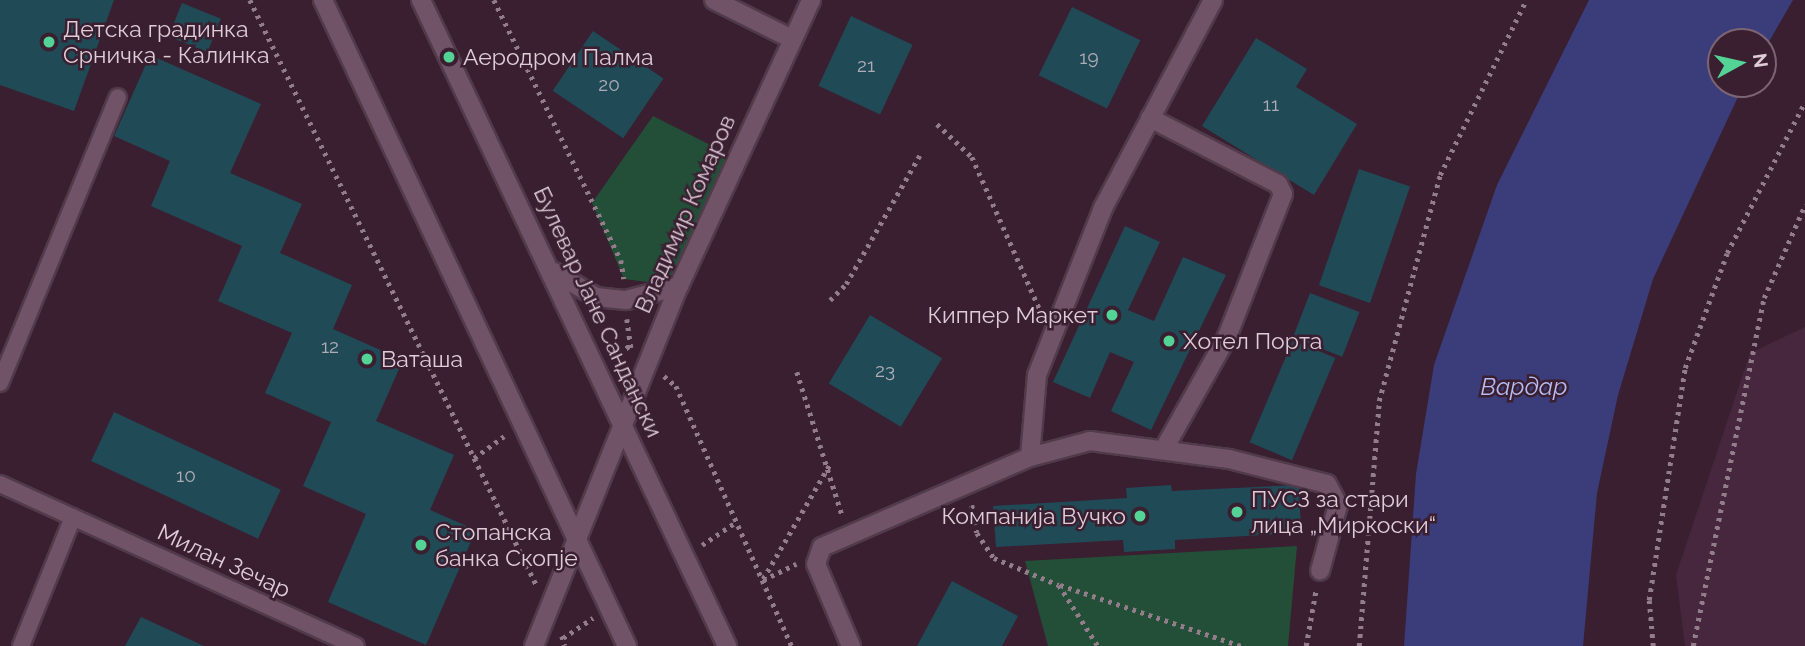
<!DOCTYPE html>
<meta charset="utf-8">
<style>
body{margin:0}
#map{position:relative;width:1805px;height:646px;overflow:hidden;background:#3a1f31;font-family:Raleway,sans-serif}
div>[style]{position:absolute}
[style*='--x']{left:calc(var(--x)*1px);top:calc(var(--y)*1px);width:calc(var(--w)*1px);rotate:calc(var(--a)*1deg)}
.built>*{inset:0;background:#47273d}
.green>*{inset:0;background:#234f38}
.water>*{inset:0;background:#3b3d7a}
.building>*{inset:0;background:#204a56;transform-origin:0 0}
.path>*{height:4.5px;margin-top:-2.25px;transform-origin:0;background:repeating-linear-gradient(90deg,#937d8b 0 3.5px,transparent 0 8.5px)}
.roads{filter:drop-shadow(2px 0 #513b4a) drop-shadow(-2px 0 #513b4a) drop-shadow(0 2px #513b4a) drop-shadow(0 -2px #513b4a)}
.lane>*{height:16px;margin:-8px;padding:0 8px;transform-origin:8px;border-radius:8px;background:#715367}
.street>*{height:18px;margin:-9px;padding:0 9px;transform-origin:9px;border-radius:9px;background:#715367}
.secondary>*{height:18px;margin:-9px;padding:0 9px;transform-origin:9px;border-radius:9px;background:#715367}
.dots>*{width:19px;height:19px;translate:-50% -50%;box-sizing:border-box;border:4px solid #3a1f31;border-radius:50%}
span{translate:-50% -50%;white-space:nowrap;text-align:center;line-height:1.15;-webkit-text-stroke:5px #3a1f31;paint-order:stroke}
.number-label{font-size:19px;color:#aeacb7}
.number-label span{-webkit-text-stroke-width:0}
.poi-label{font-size:23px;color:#deccd7}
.left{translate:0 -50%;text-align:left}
.right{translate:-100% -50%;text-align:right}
.street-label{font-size:23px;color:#deccd7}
.water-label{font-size:24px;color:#b5bbf3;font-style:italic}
.north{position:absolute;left:1707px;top:28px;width:70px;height:70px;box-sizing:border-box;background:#3a1f31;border:2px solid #7c6473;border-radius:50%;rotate:82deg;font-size:19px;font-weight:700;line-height:28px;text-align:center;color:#deccd7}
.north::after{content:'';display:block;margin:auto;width:24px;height:32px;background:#54d396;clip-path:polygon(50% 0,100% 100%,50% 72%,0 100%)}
</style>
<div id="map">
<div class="built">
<div style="clip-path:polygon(1805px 327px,1805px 646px,1685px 646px,1676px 575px,1750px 353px)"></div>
</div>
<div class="green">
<div style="clip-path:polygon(653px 116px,736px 158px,679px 286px,624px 279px,592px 203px)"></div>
<div style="clip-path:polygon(1297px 546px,1288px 646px,1048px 646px,1025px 561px)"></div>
</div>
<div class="water">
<div style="clip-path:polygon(1589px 0,1793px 0,1763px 52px,1763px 42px,1721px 42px,1721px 84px,1744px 84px,1653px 279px,1618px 395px,1597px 493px,1583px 646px,1404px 646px,1416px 474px,1434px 365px,1497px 185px)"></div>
</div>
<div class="building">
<div style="clip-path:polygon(0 0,114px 0,74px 111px,0 85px)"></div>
<div style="left:182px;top:3px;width:42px;height:36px;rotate:22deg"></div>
<div style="left:1072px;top:7px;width:76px;height:76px;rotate:26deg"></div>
<div style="left:851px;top:16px;width:68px;height:77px;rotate:25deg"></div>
<div style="left:593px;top:31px;width:85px;height:72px;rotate:34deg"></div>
<div style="clip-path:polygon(1256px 38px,1307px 69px,1296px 87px,1357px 124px,1314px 195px,1202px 126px)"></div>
<div style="clip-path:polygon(150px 55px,261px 104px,230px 173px,302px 204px,280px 253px,352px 285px,333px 329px,403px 360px,376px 421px,454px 455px,430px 510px,476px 530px,426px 645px,328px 602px,366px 514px,303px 486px,331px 422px,265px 393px,292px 333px,218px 301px,242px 246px,151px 206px,170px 161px,114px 136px)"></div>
<div style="left:1359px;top:169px;width:54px;height:123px;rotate:19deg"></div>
<div style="clip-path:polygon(1125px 226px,1160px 242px,1128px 310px,1154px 321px,1183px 257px,1226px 275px,1151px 430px,1111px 411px,1134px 362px,1110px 352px,1090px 398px,1053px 382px)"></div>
<div style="left:1310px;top:293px;width:53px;height:48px;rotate:21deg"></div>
<div style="left:870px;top:315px;width:84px;height:80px;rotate:31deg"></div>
<div style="left:1293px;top:340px;width:46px;height:111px;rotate:23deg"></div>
<div style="left:114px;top:412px;width:184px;height:54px;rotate:25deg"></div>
<div style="clip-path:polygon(1171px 485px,1172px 491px,1299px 485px,1301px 533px,1175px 540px,1175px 549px,1124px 552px,1123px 540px,996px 547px,993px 506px,1127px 498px,1126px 488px)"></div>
<div style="clip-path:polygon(952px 581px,1018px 616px,1002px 646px,917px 646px)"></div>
<div style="clip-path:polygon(141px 617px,204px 646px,125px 646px)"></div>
</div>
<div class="path">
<div style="--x:250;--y:0;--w:650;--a:63.91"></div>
<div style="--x:494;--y:0;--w:289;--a:64"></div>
<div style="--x:621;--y:260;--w:19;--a:81"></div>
<div style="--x:937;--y:124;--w:48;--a:43.3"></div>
<div style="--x:972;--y:157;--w:167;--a:66"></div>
<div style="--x:830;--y:300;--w:23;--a:-45"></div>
<div style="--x:846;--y:284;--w:151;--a:-60.2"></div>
<div style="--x:627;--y:319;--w:29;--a:82"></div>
<div style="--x:612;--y:358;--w:21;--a:-35"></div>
<div style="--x:797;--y:372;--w:150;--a:72.5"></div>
<div style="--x:664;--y:376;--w:16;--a:40"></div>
<div style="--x:676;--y:386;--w:285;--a:66"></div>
<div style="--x:474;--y:458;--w:37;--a:-36"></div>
<div style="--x:972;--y:505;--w:28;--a:80"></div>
<div style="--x:977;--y:533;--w:30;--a:56"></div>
<div style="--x:994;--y:558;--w:70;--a:22.6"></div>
<div style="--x:1059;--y:585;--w:72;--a:57.4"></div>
<div style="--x:702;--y:545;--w:41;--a:-34.1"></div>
<div style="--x:763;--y:579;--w:133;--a:-59.8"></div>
<div style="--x:763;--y:580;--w:37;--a:-26"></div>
<div style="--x:1060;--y:585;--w:191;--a:18.6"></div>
<div style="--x:562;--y:636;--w:10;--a:73"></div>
<div style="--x:563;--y:638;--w:36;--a:-34"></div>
<div style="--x:1306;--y:646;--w:58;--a:-80"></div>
<div style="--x:1359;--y:646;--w:246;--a:-85.3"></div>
<div style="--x:1379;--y:401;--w:234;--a:-74.9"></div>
<div style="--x:1440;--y:175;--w:195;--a:-63.8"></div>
<div style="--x:1653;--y:646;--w:46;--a:-95"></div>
<div style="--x:1649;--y:600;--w:235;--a:-81.2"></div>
<div style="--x:1685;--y:368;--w:122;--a:-69.9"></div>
<div style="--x:1727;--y:253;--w:170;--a:-62.7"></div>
<div style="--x:1693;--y:646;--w:355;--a:-78.5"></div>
<div style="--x:1764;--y:298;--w:102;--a:-66.2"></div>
</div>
<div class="roads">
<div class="lane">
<div style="--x:0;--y:383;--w:309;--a:-67.6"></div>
<div style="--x:0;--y:484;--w:391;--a:24.5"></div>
<div style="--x:21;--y:646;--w:139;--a:-68"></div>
</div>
<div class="street">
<div style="--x:714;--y:0;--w:87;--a:26.6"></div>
<div style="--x:1150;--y:118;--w:144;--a:27.3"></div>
<div style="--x:1278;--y:184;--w:11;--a:63"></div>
<div style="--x:1283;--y:194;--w:154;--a:111.4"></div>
<div style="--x:1227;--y:337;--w:129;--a:119.4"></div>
<div style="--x:1030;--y:457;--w:82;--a:-85.1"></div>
<div style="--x:1037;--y:375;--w:180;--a:-68.4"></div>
<div style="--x:1103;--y:208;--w:235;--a:-62.1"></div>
<div style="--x:851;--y:646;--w:89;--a:-113.1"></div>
<div style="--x:816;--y:564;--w:18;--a:-71"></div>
<div style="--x:822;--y:547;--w:227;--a:-23.4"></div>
<div style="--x:1030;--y:457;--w:62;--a:-14.9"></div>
<div style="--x:1090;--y:441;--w:140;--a:7.4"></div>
<div style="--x:1229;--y:459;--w:101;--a:14.3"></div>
<div style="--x:1327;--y:484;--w:24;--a:62"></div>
<div style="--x:1338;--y:505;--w:68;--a:105.3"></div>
</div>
<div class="secondary">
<div style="--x:323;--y:0;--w:714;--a:64.8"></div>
<div style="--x:421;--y:0;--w:715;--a:64.65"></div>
<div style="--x:554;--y:272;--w:49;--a:30.8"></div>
<div style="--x:596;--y:297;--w:30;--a:6"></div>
<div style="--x:626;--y:300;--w:55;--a:-14.8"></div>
<div style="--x:534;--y:646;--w:388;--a:-68.1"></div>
<div style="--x:679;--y:286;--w:315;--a:-65.2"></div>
</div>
</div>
<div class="dots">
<div style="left:49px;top:42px;background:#54d396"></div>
<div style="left:449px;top:57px;background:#54d396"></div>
<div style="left:1112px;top:315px;background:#54d396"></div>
<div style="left:1169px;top:341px;background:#54d396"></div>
<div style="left:367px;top:359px;background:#54d396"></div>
<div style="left:1237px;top:512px;background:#54d396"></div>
<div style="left:1140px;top:516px;background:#54d396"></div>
<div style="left:421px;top:545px;background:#54d396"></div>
</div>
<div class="number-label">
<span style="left:1089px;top:58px">19</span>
<span style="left:866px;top:66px">21</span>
<span style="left:609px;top:85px">20</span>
<span style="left:1271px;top:105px">11</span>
<span style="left:330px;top:347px">12</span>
<span style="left:885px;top:371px">23</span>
<span style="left:186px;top:476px">10</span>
</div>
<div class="poi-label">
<span class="left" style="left:63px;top:42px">Детска градинка<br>Срничка - Калинка</span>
<span class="left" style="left:463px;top:57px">Аеродром Палма</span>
<span class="right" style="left:1098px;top:315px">Киппер Маркет</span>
<span class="left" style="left:1183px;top:341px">Хотел Порта</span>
<span class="left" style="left:381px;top:359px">Ваташа</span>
<span class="left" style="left:1251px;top:512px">ПУСЗ за стари<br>лица „Миркоски“</span>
<span class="right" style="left:1126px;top:516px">Компанија Вучко</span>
<span class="left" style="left:435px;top:545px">Стопанска<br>банка Скопје</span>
</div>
<div class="street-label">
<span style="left:685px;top:214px;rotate:-66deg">Владимир Комаров</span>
<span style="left:598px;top:312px;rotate:65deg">Булевар Јане Сандански</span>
<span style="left:224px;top:561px;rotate:25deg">Милан Зечар</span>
</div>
<div class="water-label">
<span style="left:1524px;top:387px">Вардар</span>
</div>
<div class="north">N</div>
</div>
